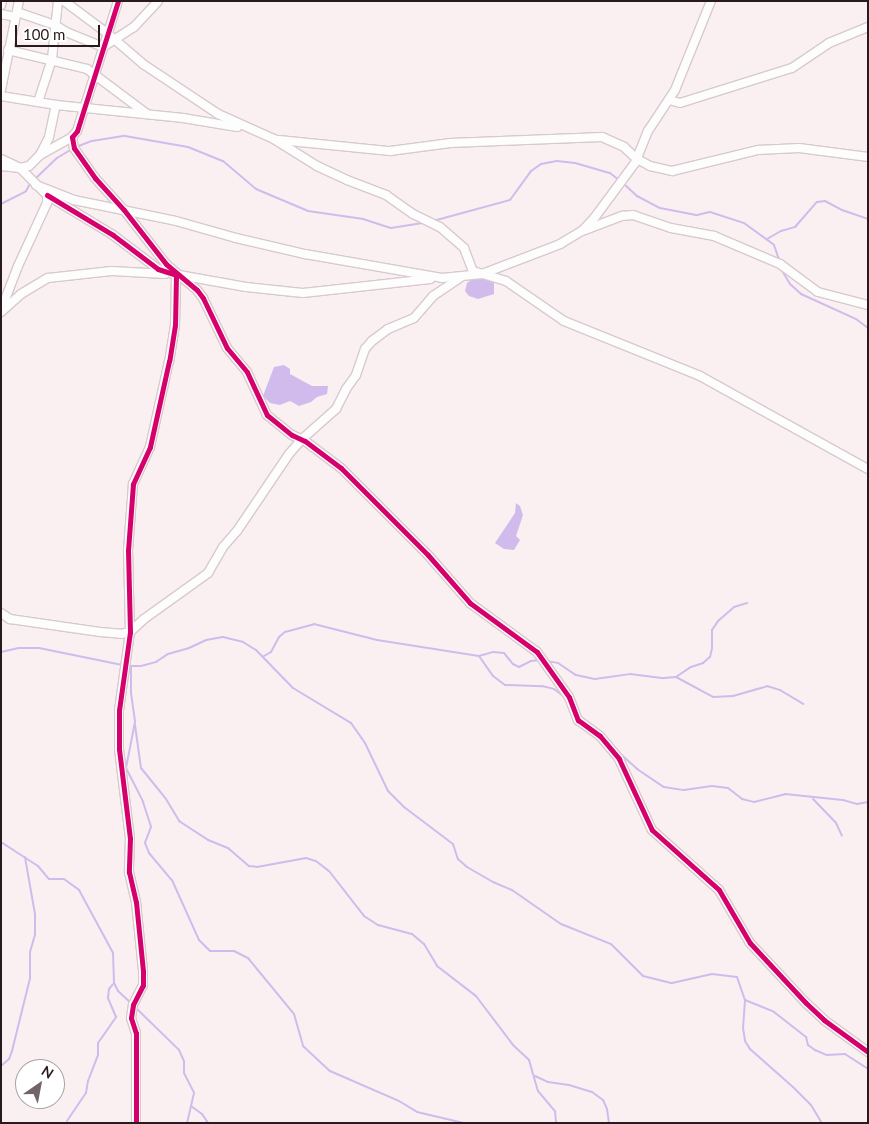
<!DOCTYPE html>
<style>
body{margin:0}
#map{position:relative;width:869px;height:1124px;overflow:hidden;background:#faf0f2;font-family:Lato,sans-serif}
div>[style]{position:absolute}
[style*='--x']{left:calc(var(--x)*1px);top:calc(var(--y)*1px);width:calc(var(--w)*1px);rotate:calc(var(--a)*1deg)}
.water>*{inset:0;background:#d1bbed}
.stream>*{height:2px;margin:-1px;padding:0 1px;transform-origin:1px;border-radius:1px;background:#d1bbed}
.roads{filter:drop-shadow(1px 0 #d7cacd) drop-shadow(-1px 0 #d7cacd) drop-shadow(0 1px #d7cacd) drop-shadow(0 -1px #d7cacd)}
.minor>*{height:8px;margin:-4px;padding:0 4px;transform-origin:4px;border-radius:4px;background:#fefdfd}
.cycleway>*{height:5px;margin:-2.5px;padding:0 2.5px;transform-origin:2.5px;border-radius:2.5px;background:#d6006c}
span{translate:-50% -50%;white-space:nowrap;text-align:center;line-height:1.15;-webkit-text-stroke:4px #fefffe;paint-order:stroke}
.frame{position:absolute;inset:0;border:2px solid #281a1d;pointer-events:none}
.north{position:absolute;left:15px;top:1059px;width:50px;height:50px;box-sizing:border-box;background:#fefffe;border:1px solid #a8a3a4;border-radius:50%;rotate:33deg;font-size:14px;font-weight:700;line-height:20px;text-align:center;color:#281a1d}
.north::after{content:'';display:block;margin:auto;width:18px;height:22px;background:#726568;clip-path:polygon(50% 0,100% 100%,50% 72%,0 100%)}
.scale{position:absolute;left:15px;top:25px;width:85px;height:22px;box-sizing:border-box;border:2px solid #281a1d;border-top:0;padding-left:6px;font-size:15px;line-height:18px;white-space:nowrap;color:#281a1d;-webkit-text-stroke:4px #fefffe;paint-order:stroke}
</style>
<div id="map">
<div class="water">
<div style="clip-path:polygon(475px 277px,488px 278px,494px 282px,494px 294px,478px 299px,469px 296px,465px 291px,467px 283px)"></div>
<div style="clip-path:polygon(284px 365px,290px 369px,290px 374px,312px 386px,328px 386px,327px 394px,317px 397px,311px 402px,299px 406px,290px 401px,280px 405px,270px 403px,263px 396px,274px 367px)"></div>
<div style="clip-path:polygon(516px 503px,520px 506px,523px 515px,516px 536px,520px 540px,514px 550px,504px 549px,495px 543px,515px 513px)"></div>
</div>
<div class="stream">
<div style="--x:76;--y:147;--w:17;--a:-21"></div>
<div style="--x:92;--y:141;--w:33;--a:-9"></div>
<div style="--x:125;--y:136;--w:64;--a:9.9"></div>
<div style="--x:188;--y:147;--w:38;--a:22"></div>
<div style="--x:223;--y:161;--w:43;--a:40.3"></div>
<div style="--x:256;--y:189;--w:56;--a:22.9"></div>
<div style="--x:308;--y:211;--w:56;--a:8.3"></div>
<div style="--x:363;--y:219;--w:29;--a:18"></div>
<div style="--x:391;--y:228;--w:32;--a:-9"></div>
<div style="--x:35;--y:179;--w:30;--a:-44"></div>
<div style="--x:57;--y:158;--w:17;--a:-31"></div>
<div style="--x:623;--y:183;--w:19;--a:43"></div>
<div style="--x:637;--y:196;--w:26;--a:28"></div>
<div style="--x:660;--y:208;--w:38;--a:11"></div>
<div style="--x:697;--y:215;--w:13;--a:-13"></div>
<div style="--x:710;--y:212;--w:36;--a:18"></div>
<div style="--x:744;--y:223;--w:37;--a:36"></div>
<div style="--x:774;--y:245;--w:18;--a:71"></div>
<div style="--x:1;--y:204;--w:28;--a:-27"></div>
<div style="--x:26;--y:191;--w:10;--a:-61"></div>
<div style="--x:433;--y:221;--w:80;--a:-15.3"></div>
<div style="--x:510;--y:200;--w:36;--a:-54"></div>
<div style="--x:531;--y:171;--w:12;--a:-35"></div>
<div style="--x:541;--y:164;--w:16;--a:-11"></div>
<div style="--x:557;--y:161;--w:18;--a:6"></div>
<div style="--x:575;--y:163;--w:36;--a:16"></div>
<div style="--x:610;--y:173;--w:11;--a:38"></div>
<div style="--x:767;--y:239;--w:16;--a:-30"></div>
<div style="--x:781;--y:231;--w:15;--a:-16"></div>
<div style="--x:795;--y:227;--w:33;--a:-49"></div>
<div style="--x:817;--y:202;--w:8;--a:-7"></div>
<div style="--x:825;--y:201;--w:19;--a:28"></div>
<div style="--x:842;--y:210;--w:28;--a:19"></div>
<div style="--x:781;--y:269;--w:17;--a:59"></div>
<div style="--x:790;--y:284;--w:15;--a:42"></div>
<div style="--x:801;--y:294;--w:60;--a:24.4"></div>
<div style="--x:856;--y:319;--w:15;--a:37"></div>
<div style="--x:1;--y:652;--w:17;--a:-13"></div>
<div style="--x:18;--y:648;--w:21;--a:0"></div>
<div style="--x:39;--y:648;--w:85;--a:11.6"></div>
<div style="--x:264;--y:656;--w:8;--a:-30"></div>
<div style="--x:271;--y:652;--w:17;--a:-62"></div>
<div style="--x:279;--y:637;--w:8;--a:-40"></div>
<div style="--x:285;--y:632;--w:30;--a:-15"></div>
<div style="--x:314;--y:624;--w:65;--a:14.3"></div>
<div style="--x:377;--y:640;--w:103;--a:8.9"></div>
<div style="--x:479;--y:656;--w:24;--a:55"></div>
<div style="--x:493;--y:676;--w:15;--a:37"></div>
<div style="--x:505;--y:685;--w:37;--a:2"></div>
<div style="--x:542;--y:686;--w:12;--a:14"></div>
<div style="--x:554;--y:689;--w:15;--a:37"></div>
<div style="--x:479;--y:656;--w:15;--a:-16"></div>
<div style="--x:493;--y:652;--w:11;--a:5"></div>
<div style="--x:504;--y:653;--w:14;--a:51"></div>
<div style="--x:513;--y:664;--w:7;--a:27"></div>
<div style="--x:519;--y:667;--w:13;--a:-27"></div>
<div style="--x:531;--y:661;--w:8;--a:-7"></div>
<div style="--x:546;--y:661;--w:12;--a:9"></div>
<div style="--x:558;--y:663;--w:22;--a:34"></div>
<div style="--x:576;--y:675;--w:19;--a:12"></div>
<div style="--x:595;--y:679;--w:35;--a:-8"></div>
<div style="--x:630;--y:674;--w:34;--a:7"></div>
<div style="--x:664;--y:678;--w:12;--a:-5"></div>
<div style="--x:676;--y:677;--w:42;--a:28.4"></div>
<div style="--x:713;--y:697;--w:20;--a:-3"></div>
<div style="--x:733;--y:696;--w:35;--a:-16"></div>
<div style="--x:767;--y:686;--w:14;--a:17"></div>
<div style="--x:780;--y:690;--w:27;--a:31"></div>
<div style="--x:127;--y:666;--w:14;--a:0"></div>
<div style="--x:141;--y:666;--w:16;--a:-15"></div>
<div style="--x:156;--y:662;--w:14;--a:-34"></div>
<div style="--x:168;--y:654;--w:22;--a:-16"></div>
<div style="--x:189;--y:648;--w:19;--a:-25"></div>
<div style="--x:206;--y:640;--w:17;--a:-10"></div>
<div style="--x:223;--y:637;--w:21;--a:14"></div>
<div style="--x:243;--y:642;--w:15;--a:32"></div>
<div style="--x:256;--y:650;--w:53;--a:45.8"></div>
<div style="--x:293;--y:688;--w:68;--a:31.1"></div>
<div style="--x:351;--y:723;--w:24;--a:55"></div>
<div style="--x:365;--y:743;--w:53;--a:64.4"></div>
<div style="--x:388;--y:791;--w:23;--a:45"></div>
<div style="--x:404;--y:807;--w:61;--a:37.1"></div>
<div style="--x:453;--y:844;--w:16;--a:72"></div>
<div style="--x:458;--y:859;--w:12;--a:42"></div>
<div style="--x:467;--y:867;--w:30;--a:30"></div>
<div style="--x:493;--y:882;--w:21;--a:23"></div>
<div style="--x:512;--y:890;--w:60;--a:34.8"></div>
<div style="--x:561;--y:924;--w:54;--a:21.8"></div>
<div style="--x:611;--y:944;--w:45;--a:45"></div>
<div style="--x:643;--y:976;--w:30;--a:14"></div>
<div style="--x:672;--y:983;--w:41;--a:-12.7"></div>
<div style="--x:712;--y:974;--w:25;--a:7"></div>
<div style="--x:737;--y:977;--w:24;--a:71"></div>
<div style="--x:745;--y:1000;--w:28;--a:94"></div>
<div style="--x:743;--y:1028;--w:13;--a:81"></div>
<div style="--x:745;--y:1041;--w:9;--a:58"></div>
<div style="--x:750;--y:1049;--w:57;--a:41.5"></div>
<div style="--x:793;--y:1087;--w:25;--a:45"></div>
<div style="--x:811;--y:1105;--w:21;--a:59"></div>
<div style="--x:131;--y:666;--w:27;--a:90"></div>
<div style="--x:131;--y:693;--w:29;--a:82"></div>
<div style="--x:135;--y:722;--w:47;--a:101.1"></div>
<div style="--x:126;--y:768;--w:38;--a:63"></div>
<div style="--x:143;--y:802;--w:26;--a:72"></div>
<div style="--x:151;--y:827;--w:17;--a:111"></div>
<div style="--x:145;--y:843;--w:11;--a:68"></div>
<div style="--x:149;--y:853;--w:35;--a:50"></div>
<div style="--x:172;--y:880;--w:66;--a:65.8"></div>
<div style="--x:199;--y:940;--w:16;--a:45"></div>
<div style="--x:210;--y:951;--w:24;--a:0"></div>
<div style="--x:234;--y:951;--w:16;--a:27"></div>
<div style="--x:248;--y:958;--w:72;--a:50.6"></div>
<div style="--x:294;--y:1014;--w:33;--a:74"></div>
<div style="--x:303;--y:1046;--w:37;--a:43"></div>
<div style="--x:330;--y:1071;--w:75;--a:23.5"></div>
<div style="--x:399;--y:1101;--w:21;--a:31"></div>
<div style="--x:417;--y:1112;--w:48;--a:13.2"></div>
<div style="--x:676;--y:677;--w:18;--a:-34"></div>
<div style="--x:691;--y:667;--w:13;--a:-18"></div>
<div style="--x:703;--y:663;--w:9;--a:-41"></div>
<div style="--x:710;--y:657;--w:9;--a:-77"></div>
<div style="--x:712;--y:648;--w:18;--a:-90"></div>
<div style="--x:712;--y:630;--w:11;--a:-56"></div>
<div style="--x:718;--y:621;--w:21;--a:-41"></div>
<div style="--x:734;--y:607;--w:14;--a:-17"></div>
<div style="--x:567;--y:702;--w:22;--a:68"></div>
<div style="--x:575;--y:722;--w:19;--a:36"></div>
<div style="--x:135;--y:725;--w:43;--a:82.1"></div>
<div style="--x:141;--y:768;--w:40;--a:51"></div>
<div style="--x:166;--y:799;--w:26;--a:59"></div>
<div style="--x:179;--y:821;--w:35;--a:33"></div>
<div style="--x:208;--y:840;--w:22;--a:22"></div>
<div style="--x:228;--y:848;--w:28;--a:41"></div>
<div style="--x:249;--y:866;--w:8;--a:7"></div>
<div style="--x:257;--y:867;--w:50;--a:-10.4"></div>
<div style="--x:306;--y:858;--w:10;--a:17"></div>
<div style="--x:316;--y:861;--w:16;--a:38"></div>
<div style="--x:329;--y:871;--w:57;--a:52.1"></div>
<div style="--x:364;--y:916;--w:17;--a:33"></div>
<div style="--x:378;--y:925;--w:35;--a:15"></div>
<div style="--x:412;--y:934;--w:16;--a:40"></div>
<div style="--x:424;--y:944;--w:26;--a:59"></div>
<div style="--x:437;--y:966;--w:49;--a:37.6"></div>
<div style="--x:476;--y:996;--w:61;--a:52.9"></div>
<div style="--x:513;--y:1045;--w:22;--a:43"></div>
<div style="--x:529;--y:1060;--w:32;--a:74"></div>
<div style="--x:538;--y:1091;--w:26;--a:50"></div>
<div style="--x:555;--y:1111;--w:12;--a:85"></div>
<div style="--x:615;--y:749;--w:30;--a:42"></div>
<div style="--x:637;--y:769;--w:32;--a:34"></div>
<div style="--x:664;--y:787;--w:20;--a:9"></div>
<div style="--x:684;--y:790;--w:28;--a:-8"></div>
<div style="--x:712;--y:786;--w:16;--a:7"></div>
<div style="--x:728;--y:788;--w:18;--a:38"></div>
<div style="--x:742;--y:799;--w:12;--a:14"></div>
<div style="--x:754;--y:802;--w:32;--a:-14"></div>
<div style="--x:785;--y:794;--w:58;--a:5.9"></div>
<div style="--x:843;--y:800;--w:15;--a:16"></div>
<div style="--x:857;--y:804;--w:11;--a:-10"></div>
<div style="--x:813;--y:799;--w:33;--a:46"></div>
<div style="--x:836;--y:823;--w:14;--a:65"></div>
<div style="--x:1;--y:842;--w:44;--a:33"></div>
<div style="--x:38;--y:866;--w:17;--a:50"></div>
<div style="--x:49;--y:879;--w:15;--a:0"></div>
<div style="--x:64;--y:879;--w:19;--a:36"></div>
<div style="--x:79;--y:890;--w:72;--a:61.6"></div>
<div style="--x:113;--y:953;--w:30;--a:88"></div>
<div style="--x:114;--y:983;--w:9;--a:63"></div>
<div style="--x:118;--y:991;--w:18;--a:43"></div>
<div style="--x:745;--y:1000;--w:31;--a:22"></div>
<div style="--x:774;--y:1012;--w:41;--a:38"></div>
<div style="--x:806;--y:1037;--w:8;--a:76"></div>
<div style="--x:808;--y:1045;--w:9;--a:36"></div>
<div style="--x:815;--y:1050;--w:13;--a:23"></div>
<div style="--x:827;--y:1055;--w:18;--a:-3"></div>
<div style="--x:845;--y:1054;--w:27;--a:33"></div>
<div style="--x:136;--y:1008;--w:60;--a:44.3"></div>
<div style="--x:179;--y:1050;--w:12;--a:66"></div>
<div style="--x:184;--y:1061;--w:12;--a:90"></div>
<div style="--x:184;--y:1073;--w:22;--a:63"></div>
<div style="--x:194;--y:1093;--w:31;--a:103"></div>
<div style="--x:1;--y:1066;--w:11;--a:-41"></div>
<div style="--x:9;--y:1059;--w:9;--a:-69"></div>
<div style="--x:12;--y:1051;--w:75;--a:-76.1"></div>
<div style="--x:30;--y:978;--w:26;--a:-90"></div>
<div style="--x:30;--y:952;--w:18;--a:-74"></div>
<div style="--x:35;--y:935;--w:21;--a:-90"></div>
<div style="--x:35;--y:914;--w:58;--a:-100"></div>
<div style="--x:535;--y:1076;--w:14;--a:25"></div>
<div style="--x:548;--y:1082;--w:21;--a:8"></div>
<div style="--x:569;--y:1085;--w:24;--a:17"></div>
<div style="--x:592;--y:1092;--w:14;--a:36"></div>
<div style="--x:603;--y:1100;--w:10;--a:66"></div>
<div style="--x:607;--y:1109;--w:14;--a:82"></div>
<div style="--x:191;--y:1106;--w:14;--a:36"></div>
<div style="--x:202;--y:1114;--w:11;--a:56"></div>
<div style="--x:67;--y:1121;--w:34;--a:-56"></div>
<div style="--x:86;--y:1093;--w:12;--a:-81"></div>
<div style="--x:88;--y:1081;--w:28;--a:-69"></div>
<div style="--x:98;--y:1055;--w:12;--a:-90"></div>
<div style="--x:98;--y:1043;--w:32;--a:-55"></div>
<div style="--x:116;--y:1017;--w:21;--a:-113"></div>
<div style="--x:108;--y:998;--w:9;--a:-84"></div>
<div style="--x:109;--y:989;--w:6;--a:-51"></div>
</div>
<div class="roads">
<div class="minor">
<div style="--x:64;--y:1;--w:54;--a:36.7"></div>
<div style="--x:107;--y:33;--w:48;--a:40.7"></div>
<div style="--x:143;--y:64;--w:90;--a:33.7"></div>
<div style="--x:218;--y:114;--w:61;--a:24.1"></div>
<div style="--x:274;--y:139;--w:51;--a:32.1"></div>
<div style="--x:317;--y:166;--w:33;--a:25"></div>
<div style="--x:347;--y:180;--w:42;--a:21"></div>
<div style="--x:386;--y:195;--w:33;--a:35"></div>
<div style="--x:413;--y:214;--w:30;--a:26"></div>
<div style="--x:440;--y:227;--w:32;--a:41"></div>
<div style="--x:464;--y:248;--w:25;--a:69"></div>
<div style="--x:473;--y:271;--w:34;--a:17"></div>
<div style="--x:506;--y:281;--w:70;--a:34.6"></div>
<div style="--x:564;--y:321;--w:147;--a:22"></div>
<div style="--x:700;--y:376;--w:192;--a:29"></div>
<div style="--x:118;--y:1;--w:136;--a:107.5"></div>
<div style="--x:77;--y:131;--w:8;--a:130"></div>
<div style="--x:72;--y:137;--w:11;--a:80"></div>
<div style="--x:74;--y:148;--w:37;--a:55"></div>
<div style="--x:95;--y:178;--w:43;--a:47.8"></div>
<div style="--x:124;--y:210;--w:68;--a:52.1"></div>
<div style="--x:166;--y:264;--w:40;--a:40"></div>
<div style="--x:197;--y:290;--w:10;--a:53"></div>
<div style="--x:203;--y:298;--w:55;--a:64.4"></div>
<div style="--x:227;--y:348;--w:31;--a:50"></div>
<div style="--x:247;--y:372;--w:47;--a:65.1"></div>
<div style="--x:267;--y:415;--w:32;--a:39"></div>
<div style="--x:292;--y:435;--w:14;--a:25"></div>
<div style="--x:305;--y:441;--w:45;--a:36.9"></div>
<div style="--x:341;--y:468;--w:123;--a:45"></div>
<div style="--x:428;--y:555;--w:64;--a:48.8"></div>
<div style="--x:470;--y:603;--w:83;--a:36.2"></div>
<div style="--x:537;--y:652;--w:55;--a:54.6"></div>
<div style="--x:569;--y:697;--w:25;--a:69"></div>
<div style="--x:578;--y:720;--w:27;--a:36"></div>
<div style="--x:600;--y:736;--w:30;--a:50"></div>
<div style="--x:619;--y:759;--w:78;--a:65.1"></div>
<div style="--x:652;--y:830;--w:90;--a:41.8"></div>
<div style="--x:719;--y:890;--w:61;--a:59.7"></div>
<div style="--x:750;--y:943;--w:82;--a:47"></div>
<div style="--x:806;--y:1003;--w:25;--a:43"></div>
<div style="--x:824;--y:1020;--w:54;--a:36"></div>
<div style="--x:1;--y:5;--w:4;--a:-76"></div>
<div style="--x:17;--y:12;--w:40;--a:18.9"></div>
<div style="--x:55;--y:25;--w:13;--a:32"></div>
<div style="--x:66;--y:32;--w:40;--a:22"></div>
<div style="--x:103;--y:47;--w:37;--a:-33"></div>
<div style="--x:134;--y:27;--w:35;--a:-47"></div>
<div style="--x:1;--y:14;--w:14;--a:12"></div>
<div style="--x:8;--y:50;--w:81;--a:13.5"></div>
<div style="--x:87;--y:69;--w:75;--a:36.9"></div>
<div style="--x:1;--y:90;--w:91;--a:-78.6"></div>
<div style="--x:1;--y:96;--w:56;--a:9.3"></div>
<div style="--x:56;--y:105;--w:128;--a:5.8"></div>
<div style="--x:183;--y:118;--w:55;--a:9.5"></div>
<div style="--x:669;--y:100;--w:11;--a:15"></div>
<div style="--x:680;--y:103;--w:117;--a:-17.4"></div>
<div style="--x:792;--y:68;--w:45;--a:-34"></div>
<div style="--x:829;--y:43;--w:42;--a:-22.3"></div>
<div style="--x:38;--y:102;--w:45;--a:-72"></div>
<div style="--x:52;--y:59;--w:58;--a:-84.1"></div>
<div style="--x:279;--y:140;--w:112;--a:5.7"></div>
<div style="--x:390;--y:151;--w:61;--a:-7.6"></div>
<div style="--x:450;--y:143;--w:152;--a:-2.3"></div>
<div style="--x:602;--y:137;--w:24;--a:24"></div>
<div style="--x:624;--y:147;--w:18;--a:43"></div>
<div style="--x:637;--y:159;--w:15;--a:28"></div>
<div style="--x:650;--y:166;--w:23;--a:13"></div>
<div style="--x:672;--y:171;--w:89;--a:-13.7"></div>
<div style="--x:758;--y:150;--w:41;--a:-2.8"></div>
<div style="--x:799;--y:148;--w:70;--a:7.4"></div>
<div style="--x:40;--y:155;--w:20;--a:-63"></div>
<div style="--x:49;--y:137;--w:33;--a:-78"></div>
<div style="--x:1;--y:159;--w:21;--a:25"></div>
<div style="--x:20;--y:168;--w:38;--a:45"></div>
<div style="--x:47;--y:195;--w:8;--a:90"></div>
<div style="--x:47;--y:203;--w:69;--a:114.7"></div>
<div style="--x:18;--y:266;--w:47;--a:111.1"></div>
<div style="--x:1;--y:166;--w:19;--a:6"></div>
<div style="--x:20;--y:168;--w:9;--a:-13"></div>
<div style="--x:29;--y:166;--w:16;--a:-45"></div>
<div style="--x:40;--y:155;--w:37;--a:-29"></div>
<div style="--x:36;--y:185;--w:41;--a:21.5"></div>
<div style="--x:74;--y:200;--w:104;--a:11.6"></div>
<div style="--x:176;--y:221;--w:62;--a:15.8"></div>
<div style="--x:236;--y:238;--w:71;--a:13.1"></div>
<div style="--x:305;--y:254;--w:139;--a:9.9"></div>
<div style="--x:442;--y:278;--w:40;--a:-5.7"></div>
<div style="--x:482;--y:274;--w:84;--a:-21"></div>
<div style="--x:560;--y:244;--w:26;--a:-31"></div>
<div style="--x:582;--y:231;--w:19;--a:-47"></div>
<div style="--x:595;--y:217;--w:67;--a:-53.5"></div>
<div style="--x:635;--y:163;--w:35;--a:-68"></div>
<div style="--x:648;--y:131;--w:49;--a:-56.6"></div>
<div style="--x:675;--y:90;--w:96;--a:-68"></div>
<div style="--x:47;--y:195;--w:77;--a:31.2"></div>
<div style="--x:113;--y:235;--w:56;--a:37.1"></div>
<div style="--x:158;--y:269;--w:19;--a:18"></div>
<div style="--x:176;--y:275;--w:50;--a:91.1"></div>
<div style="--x:175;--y:325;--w:36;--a:99"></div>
<div style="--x:169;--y:361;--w:88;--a:102.5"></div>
<div style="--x:150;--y:447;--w:41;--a:114.7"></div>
<div style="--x:133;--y:484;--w:66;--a:94.3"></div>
<div style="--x:128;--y:550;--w:82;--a:88.6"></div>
<div style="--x:130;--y:632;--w:79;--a:98"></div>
<div style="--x:119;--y:710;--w:39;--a:90"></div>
<div style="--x:119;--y:749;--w:90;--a:83"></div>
<div style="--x:130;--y:838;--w:34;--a:92"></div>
<div style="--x:129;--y:872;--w:31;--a:77"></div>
<div style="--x:136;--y:902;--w:69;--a:84.2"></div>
<div style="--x:143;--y:971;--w:14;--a:90"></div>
<div style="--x:143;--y:985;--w:22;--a:117"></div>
<div style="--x:133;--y:1005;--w:13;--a:99"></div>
<div style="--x:131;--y:1018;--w:16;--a:72"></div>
<div style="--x:136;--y:1033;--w:90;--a:90"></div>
<div style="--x:585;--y:230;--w:40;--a:-21"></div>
<div style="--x:622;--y:216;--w:11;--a:-5"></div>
<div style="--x:633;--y:215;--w:40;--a:18.9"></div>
<div style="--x:671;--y:228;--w:44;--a:10.5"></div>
<div style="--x:714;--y:236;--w:72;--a:23"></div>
<div style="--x:780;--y:264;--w:47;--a:36.4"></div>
<div style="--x:818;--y:292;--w:52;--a:14.6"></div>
<div style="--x:179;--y:275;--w:68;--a:10.2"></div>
<div style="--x:246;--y:287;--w:57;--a:6"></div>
<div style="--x:303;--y:293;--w:128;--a:-6.3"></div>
<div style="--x:1;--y:312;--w:27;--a:-42"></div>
<div style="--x:21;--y:294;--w:31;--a:-31"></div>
<div style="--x:48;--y:278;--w:64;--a:-6.2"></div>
<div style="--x:112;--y:271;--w:53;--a:3.2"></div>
<div style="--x:1;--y:613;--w:11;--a:34"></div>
<div style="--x:10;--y:619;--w:91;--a:8.2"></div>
<div style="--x:100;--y:632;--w:21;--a:5"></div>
<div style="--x:121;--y:634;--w:9;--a:-13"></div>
<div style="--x:130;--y:632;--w:19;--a:-43"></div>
<div style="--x:144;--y:619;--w:79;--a:-35.7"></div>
<div style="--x:208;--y:573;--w:30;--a:-60"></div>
<div style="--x:223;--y:547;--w:21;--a:-49"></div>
<div style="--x:237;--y:531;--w:93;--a:-56"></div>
<div style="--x:289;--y:454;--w:18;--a:-49"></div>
<div style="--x:301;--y:440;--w:47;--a:-41.5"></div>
<div style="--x:336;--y:409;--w:22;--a:-63"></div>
<div style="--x:346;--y:389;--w:17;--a:-54"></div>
<div style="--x:356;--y:375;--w:28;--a:-71"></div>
<div style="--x:365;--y:349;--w:11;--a:-49"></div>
<div style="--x:372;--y:341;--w:20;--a:-37"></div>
<div style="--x:388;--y:329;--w:28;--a:-23"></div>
<div style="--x:414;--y:318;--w:29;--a:-49"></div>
<div style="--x:433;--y:296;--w:34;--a:-34"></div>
</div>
</div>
<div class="cycleway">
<div style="--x:118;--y:1;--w:136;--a:107.5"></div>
<div style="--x:77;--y:131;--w:8;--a:130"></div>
<div style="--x:72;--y:137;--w:11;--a:80"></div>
<div style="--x:74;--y:148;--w:37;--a:55"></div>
<div style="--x:95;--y:178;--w:43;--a:47.8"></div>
<div style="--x:124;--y:210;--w:68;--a:52.1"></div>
<div style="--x:166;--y:264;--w:40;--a:40"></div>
<div style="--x:197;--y:290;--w:10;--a:53"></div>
<div style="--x:203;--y:298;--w:55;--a:64.4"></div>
<div style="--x:227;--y:348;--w:31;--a:50"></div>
<div style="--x:247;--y:372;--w:47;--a:65.1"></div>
<div style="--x:267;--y:415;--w:32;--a:39"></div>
<div style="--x:292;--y:435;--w:14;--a:25"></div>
<div style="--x:305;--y:441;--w:45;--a:36.9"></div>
<div style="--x:341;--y:468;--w:123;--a:45"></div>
<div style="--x:428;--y:555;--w:64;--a:48.8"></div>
<div style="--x:470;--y:603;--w:83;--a:36.2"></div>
<div style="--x:537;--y:652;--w:55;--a:54.6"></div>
<div style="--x:569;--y:697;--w:25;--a:69"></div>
<div style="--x:578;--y:720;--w:27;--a:36"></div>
<div style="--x:600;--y:736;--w:30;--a:50"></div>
<div style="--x:619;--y:759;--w:78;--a:65.1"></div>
<div style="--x:652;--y:830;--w:90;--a:41.8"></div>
<div style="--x:719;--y:890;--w:61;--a:59.7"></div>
<div style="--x:750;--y:943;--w:82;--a:47"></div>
<div style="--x:806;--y:1003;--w:25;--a:43"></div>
<div style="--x:824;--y:1020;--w:54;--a:36"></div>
<div style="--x:47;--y:195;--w:77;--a:31.2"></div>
<div style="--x:113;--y:235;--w:56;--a:37.1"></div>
<div style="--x:158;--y:269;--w:19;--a:18"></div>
<div style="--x:176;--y:275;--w:50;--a:91.1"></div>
<div style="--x:175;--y:325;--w:36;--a:99"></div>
<div style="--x:169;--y:361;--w:88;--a:102.5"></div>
<div style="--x:150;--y:447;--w:41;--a:114.7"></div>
<div style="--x:133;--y:484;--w:66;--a:94.3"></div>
<div style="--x:128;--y:550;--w:82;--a:88.6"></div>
<div style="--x:130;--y:632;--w:79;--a:98"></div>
<div style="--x:119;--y:710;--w:39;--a:90"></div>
<div style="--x:119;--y:749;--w:90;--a:83"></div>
<div style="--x:130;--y:838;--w:34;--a:92"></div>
<div style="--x:129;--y:872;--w:31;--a:77"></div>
<div style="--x:136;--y:902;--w:69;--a:84.2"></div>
<div style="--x:143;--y:971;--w:14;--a:90"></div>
<div style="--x:143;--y:985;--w:22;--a:117"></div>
<div style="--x:133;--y:1005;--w:13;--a:99"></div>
<div style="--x:131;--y:1018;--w:16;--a:72"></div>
<div style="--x:136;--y:1033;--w:90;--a:90"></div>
</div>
<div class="frame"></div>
<div class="north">N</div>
<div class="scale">100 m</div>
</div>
